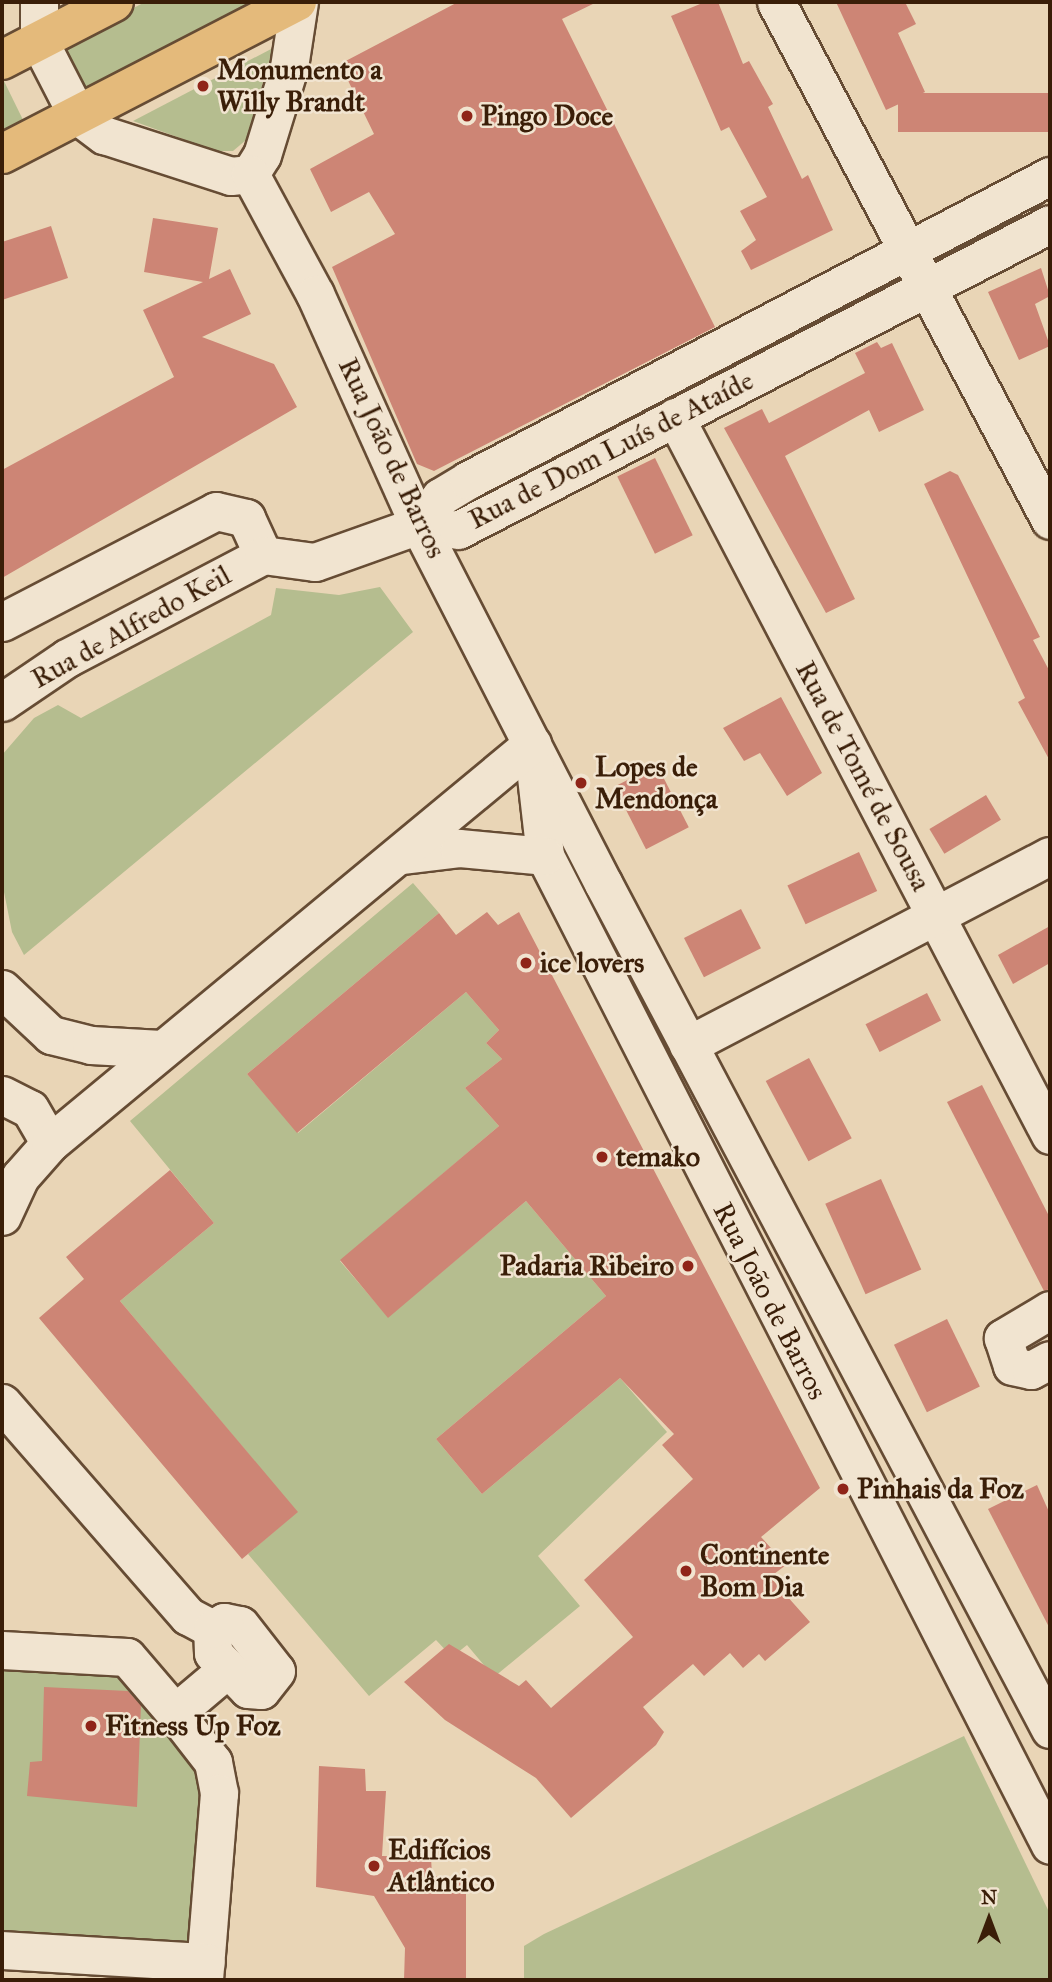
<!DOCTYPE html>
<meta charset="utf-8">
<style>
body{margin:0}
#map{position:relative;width:1052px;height:1982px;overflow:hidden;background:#e9d5b6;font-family:"IM FELL Great Primer",serif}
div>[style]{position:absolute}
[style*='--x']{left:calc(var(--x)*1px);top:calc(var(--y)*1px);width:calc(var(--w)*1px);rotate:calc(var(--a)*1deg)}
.green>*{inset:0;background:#b5bd8f}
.building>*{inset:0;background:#cd8575;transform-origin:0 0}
.roads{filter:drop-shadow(2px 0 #664c34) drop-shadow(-2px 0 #664c34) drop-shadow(0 2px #664c34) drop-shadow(0 -2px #664c34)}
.minor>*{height:37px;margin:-18.5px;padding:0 18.5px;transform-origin:18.5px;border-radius:18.5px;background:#f1e4d0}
.major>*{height:38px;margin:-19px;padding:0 19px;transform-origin:19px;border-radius:19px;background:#e4ba7b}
.dots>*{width:19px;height:19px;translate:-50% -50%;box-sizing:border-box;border:4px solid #f1e4d0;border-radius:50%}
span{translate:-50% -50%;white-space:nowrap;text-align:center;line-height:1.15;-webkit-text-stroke:5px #f1e4d0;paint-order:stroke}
.poi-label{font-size:28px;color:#3a1e08;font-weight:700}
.left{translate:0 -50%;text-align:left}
.right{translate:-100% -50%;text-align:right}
.street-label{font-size:28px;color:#3a1e08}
.frame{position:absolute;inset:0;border:4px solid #3a1e08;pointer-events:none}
.north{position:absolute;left:954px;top:1884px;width:70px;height:70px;-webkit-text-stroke:5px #f1e4d0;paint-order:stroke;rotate:0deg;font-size:19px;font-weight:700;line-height:28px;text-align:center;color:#3a1e08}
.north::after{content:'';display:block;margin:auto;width:24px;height:32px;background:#3a1e08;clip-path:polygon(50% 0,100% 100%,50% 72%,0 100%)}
</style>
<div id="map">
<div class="green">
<div style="clip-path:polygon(145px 2px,267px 2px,85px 96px,59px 47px)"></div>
<div style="clip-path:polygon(273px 48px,246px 140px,233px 151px,216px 151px,133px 121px)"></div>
<div style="clip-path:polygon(2px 77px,26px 126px,2px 139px)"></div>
<div style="clip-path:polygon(380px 587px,413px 632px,24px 955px,12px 932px,2px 882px,2px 755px,34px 718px,58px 705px,81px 718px,271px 615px,276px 588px,339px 595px)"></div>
<div style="clip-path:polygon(413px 883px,439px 913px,247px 1074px,298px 1133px,466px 992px,499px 1030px,486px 1043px,502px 1059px,465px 1088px,499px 1126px,340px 1261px,388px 1317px,526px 1201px,606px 1296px,436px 1439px,482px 1494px,620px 1378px,667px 1432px,538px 1556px,580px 1606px,494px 1677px,467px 1645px,452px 1657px,436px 1640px,369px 1696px,248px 1554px,297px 1512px,120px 1301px,214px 1223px,130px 1121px)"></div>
<div style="clip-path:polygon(2px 1668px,128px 1673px,204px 1768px,190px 1941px,180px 1949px,2px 1939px)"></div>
<div style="clip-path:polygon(964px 1736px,1050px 1914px,1050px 1980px,524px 1980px,524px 1946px,544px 1934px)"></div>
</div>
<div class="building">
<div style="clip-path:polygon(458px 2px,597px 2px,562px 19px,715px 327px,434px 471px,417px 464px,332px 267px,395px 234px,369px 192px,331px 212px,310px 169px,374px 134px,340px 64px)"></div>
<div style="clip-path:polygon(705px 2px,718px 2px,743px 64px,749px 61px,773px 104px,768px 107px,802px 179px,808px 175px,833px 230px,751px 270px,741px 251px,756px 240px,740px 211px,767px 197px,729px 127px,721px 131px,671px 16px)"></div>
<div style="clip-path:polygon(836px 2px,905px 2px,916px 24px,898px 33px,925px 92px,886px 110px)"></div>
<div style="left:1050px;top:93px;width:39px;height:152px;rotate:90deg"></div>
<div style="clip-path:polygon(153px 218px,218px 228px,209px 279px,230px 269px,251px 314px,202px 337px,274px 364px,297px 407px,2px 578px,2px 470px,174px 377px,143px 310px,203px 282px,144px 272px)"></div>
<div style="clip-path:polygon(51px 226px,68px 278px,2px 300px,2px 242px)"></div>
<div style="clip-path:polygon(1041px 268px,1050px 296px,1035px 304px,1050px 346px,1019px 360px,988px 292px)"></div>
<div style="clip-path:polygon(877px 342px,881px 348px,892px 343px,924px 410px,879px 432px,869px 410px,785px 456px,855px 599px,826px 613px,724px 428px,762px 409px,769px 423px,865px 373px,855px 353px)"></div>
<div style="left:655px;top:458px;width:86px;height:42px;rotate:64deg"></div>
<div style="clip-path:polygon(950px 471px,958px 475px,1040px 637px,1033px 640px,1050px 672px,1050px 761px,1018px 702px,1025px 698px,924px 484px)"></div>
<div style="clip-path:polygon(781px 697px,822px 773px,787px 796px,760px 753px,744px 761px,723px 728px)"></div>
<div style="left:657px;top:765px;width:70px;height:48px;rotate:63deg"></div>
<div style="left:986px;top:795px;width:29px;height:66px;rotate:59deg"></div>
<div style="left:859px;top:852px;width:43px;height:79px;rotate:65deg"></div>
<div style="left:741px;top:909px;width:44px;height:64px;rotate:63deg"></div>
<div style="clip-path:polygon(487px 912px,498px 925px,519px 912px,820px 1488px,761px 1537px,786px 1565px,770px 1577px,810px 1622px,765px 1661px,759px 1654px,743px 1668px,730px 1653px,704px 1676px,693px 1664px,643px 1707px,664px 1732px,656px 1745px,571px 1818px,536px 1778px,445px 1720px,404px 1682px,449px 1644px,519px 1686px,526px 1680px,551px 1708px,633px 1637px,584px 1580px,693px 1479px,662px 1445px,674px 1434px,620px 1378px,482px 1494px,436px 1439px,606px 1296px,526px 1201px,388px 1318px,340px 1260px,499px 1126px,465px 1088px,502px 1059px,486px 1043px,499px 1030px,466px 992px,297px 1133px,247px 1074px,439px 913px,456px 935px)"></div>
<div style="clip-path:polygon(1050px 926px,1050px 963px,1013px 984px,998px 955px)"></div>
<div style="left:927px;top:993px;width:31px;height:69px;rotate:63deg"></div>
<div style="left:809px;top:1058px;width:91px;height:49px;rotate:62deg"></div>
<div style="clip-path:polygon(982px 1085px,1050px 1218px,1050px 1289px,1044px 1291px,947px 1102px)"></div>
<div style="clip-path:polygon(170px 1170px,214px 1223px,120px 1301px,298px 1512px,242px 1559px,39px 1318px,84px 1279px,66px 1257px)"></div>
<div style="left:881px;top:1179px;width:99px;height:61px;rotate:66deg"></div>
<div style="left:947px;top:1319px;width:75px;height:59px;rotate:64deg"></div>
<div style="clip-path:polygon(1037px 1485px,1050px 1514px,1050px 1629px,988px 1509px)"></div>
<div style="clip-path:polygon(44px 1687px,128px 1691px,141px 1705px,137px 1807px,27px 1796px,30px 1762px,42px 1761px)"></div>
<div style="clip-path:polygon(319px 1766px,365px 1769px,366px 1791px,386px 1791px,382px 1856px,431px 1857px,432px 1876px,466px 1879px,466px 1980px,404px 1980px,405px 1948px,374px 1896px,316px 1887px)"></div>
</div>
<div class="roads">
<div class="minor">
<div style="--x:39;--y:2;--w:39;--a:90"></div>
<div style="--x:39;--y:41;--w:83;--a:62.8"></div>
<div style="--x:77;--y:115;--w:34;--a:37"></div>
<div style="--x:104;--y:135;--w:133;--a:17.9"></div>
<div style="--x:231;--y:176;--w:19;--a:-6"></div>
<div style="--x:250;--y:174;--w:22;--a:-58"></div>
<div style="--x:262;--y:155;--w:92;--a:-72.9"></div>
<div style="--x:289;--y:67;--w:66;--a:-81.3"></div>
<div style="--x:776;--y:2;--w:586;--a:62.12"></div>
<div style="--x:250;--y:174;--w:136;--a:61.6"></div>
<div style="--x:315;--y:294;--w:253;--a:65.8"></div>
<div style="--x:419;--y:525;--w:403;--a:62.8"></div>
<div style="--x:603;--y:883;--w:957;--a:62.15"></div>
<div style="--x:675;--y:417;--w:810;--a:62.42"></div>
<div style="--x:419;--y:525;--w:39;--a:7"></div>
<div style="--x:458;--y:530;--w:666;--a:-27.33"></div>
<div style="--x:2;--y:622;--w:241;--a:-27.4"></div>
<div style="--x:216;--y:511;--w:31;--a:13"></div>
<div style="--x:246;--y:518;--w:41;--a:65.3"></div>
<div style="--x:2;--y:702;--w:78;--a:-34.1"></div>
<div style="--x:67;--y:658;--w:221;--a:-27.7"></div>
<div style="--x:263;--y:555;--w:52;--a:7.7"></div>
<div style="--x:315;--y:562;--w:110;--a:-19.6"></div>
<div style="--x:419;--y:525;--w:35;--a:-53"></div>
<div style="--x:440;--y:497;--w:33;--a:-31"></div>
<div style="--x:468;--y:480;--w:657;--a:-27.58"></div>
<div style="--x:534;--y:759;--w:98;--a:83.5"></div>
<div style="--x:545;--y:856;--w:1110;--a:62.95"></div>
<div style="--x:403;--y:855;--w:56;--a:-7.1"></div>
<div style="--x:459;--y:848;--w:86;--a:5.3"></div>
<div style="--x:2;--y:989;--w:67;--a:43.2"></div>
<div style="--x:51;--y:1035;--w:41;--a:14"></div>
<div style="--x:91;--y:1045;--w:70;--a:3.3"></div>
<div style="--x:688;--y:1045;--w:408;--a:-27.6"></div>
<div style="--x:2;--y:1095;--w:31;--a:27"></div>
<div style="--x:30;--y:1109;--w:39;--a:60"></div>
<div style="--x:2;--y:1216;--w:43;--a:-65.2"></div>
<div style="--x:20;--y:1177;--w:45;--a:-48.6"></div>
<div style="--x:50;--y:1143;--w:626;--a:-39.62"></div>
<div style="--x:1050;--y:1310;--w:55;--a:149.2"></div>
<div style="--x:1003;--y:1338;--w:29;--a:72"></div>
<div style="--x:1012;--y:1366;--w:19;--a:12"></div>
<div style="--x:1031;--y:1370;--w:21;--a:-28"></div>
<div style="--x:2;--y:1403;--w:283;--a:48.9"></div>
<div style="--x:188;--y:1616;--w:27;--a:28"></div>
<div style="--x:224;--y:1622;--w:16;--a:11"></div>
<div style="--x:240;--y:1625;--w:58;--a:52"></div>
<div style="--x:276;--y:1671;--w:24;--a:128"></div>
<div style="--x:261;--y:1690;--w:13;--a:-176"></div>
<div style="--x:248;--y:1689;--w:50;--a:-134.2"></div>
<div style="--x:213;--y:1653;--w:24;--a:-92"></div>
<div style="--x:212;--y:1629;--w:14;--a:-30"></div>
<div style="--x:2;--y:1650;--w:125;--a:3.2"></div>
<div style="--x:127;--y:1657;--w:74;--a:49.4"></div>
<div style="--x:175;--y:1713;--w:68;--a:-40.2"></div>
<div style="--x:175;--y:1713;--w:62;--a:52.2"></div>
<div style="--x:213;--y:1762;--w:32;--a:79"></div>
<div style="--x:219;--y:1793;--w:188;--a:94.6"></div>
<div style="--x:2;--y:1950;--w:204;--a:3.4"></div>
</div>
<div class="major">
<div style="--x:2;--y:60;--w:126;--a:-27.4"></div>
<div style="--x:2;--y:154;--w:332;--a:-27.3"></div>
</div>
</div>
<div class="dots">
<div style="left:203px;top:86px;background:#8f2418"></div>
<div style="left:467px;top:116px;background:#8f2418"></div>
<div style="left:581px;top:783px;background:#8f2418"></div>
<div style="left:526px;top:963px;background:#8f2418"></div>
<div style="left:602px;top:1157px;background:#8f2418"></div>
<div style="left:688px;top:1266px;background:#8f2418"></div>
<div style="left:843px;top:1489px;background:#8f2418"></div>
<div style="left:686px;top:1571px;background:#8f2418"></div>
<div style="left:91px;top:1726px;background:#8f2418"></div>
<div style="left:374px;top:1866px;background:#8f2418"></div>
</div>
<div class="poi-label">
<span class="left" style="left:217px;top:86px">Monumento a<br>Willy Brandt</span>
<span class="left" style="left:481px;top:116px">Pingo Doce</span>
<span class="left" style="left:595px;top:783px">Lopes de<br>Mendonça</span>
<span class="left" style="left:540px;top:963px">ice lovers</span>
<span class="left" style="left:616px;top:1157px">temako</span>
<span class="right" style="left:674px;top:1266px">Padaria Ribeiro</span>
<span class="left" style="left:857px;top:1489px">Pinhais da Foz</span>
<span class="left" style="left:700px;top:1571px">Continente<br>Bom Dia</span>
<span class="left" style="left:105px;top:1726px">Fitness Up Foz</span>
<span class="left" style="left:388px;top:1866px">Edifícios<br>Atlântico</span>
</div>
<div class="street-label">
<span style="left:611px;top:450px;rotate:-27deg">Rua de Dom Luís de Ataíde</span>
<span style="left:392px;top:458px;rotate:65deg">Rua João de Barros</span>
<span style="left:131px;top:627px;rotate:-29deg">Rua de Alfredo Keil</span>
<span style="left:863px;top:776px;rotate:62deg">Rua de Tomé de Sousa</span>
<span style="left:770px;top:1301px;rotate:63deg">Rua João de Barros</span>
</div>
<div class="frame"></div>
<div class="north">N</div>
</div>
